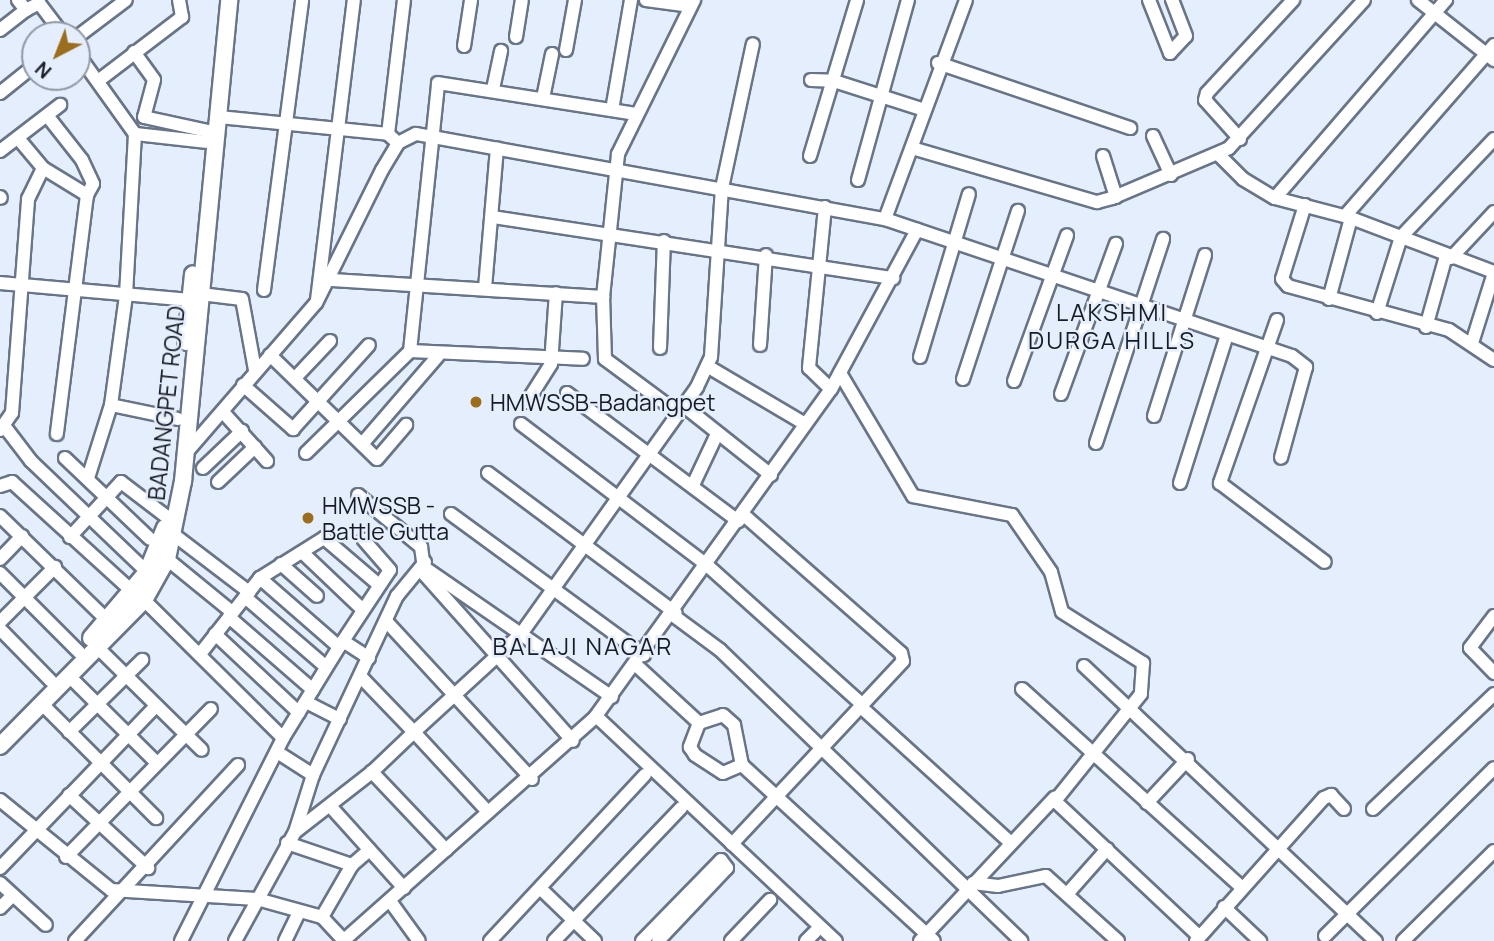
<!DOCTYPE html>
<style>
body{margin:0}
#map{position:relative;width:1494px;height:941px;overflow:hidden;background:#e5eefc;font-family:Manrope,sans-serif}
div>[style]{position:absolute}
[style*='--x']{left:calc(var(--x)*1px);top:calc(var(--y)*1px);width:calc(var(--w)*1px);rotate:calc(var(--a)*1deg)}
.roads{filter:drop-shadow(2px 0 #687588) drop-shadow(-2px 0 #687588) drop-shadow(0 2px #687588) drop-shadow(0 -2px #687588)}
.minor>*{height:12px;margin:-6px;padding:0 6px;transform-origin:6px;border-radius:6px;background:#fff}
.major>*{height:16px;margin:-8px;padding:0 8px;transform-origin:8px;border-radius:8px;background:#fff}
.dots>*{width:19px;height:19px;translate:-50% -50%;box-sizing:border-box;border:4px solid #e5eefc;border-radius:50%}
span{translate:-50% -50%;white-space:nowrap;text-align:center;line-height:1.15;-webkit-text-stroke:5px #e5eefc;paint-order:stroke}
.poi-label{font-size:23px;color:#171c24}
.left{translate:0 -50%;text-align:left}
.street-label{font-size:23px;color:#171c24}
.neighbourhood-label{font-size:24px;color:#171c24;letter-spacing:2px}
.north{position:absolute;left:21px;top:21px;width:70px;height:70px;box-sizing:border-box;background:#e5eefc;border:2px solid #939aa6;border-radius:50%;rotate:222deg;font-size:19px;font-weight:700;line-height:28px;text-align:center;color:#171c24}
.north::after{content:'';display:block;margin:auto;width:24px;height:32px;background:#9b6e1d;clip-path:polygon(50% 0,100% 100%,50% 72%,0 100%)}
</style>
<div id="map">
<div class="roads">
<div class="minor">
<div style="--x:18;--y:0;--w:13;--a:51"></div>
<div style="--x:26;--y:10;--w:15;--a:-28"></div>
<div style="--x:39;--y:3;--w:40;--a:53"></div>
<div style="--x:646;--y:0;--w:45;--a:7.6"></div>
<div style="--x:1149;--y:0;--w:57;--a:68.4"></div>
<div style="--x:1170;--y:53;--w:23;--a:-47"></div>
<div style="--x:1186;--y:36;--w:39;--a:-111"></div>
<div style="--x:1418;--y:0;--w:97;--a:38.3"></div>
<div style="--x:0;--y:30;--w:33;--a:-38"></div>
<div style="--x:77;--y:37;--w:61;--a:-37.1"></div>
<div style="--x:516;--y:37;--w:37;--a:-81"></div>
<div style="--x:464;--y:46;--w:47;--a:-81.3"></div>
<div style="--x:566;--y:50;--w:51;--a:-79.8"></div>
<div style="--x:134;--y:52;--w:34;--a:54"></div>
<div style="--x:154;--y:80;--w:38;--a:105"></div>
<div style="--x:144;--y:117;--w:66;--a:12.3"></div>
<div style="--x:77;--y:53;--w:100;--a:54.4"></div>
<div style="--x:938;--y:63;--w:203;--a:18.7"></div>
<div style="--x:811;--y:80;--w:23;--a:2"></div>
<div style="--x:834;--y:81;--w:91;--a:17.8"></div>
<div style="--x:98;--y:81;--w:106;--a:-37.3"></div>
<div style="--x:182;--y:17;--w:17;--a:-100"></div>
<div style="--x:493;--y:89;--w:39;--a:-78"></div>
<div style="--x:0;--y:93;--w:45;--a:-38.7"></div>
<div style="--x:543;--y:98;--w:45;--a:-78.4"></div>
<div style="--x:612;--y:110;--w:112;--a:-80.2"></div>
<div style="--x:219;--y:117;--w:170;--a:5.7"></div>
<div style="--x:388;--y:134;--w:13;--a:42"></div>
<div style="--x:49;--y:118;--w:53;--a:51.8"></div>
<div style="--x:82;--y:160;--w:26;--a:65"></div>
<div style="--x:93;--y:184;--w:13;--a:119"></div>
<div style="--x:388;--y:134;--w:135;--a:-83.2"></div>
<div style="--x:1153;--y:136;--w:43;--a:65.2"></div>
<div style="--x:1240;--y:139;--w:52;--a:-131.9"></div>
<div style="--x:1205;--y:100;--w:7;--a:-74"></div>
<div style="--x:1207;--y:93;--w:127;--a:-47.2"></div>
<div style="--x:912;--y:148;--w:193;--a:16.3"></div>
<div style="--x:1097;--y:202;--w:16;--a:-15"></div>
<div style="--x:1112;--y:198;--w:127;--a:-23.1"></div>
<div style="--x:1229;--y:148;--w:200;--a:-47.6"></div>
<div style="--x:0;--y:151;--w:76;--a:-37.5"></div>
<div style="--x:1219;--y:155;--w:34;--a:45"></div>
<div style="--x:1243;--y:179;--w:37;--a:31"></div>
<div style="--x:1275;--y:198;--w:79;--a:14.7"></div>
<div style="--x:1351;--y:218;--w:153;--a:20.7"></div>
<div style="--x:810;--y:156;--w:163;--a:-73.2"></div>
<div style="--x:1103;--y:156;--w:43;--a:72.4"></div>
<div style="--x:43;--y:168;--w:52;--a:31.5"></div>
<div style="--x:87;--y:195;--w:241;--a:97.2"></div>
<div style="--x:858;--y:180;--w:187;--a:-74.5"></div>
<div style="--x:0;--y:197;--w:1;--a:45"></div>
<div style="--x:1275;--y:198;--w:262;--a:-49.2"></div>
<div style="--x:1305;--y:205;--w:77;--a:107.3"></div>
<div style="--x:1282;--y:279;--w:9;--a:49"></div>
<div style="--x:1288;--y:286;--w:167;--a:15.3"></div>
<div style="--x:1449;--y:330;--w:54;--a:33.7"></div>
<div style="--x:825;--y:207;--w:162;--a:95.7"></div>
<div style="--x:809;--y:368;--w:30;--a:44"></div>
<div style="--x:1345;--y:216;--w:227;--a:-48.9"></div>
<div style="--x:493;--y:217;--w:405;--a:8.7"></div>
<div style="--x:885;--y:219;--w:233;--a:-69.7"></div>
<div style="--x:1451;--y:258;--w:63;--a:-46.9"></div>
<div style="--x:332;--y:280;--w:272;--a:3.6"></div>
<div style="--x:0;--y:283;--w:191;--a:5.1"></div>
<div style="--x:485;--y:288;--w:140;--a:-85.1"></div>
<div style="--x:264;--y:290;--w:292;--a:-82.5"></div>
<div style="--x:201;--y:294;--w:41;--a:7"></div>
<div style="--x:242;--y:299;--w:72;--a:79.6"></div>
<div style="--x:1329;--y:299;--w:84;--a:-74.8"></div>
<div style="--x:317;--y:300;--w:302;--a:-83"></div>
<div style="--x:1377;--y:313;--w:80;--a:-72.5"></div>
<div style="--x:1401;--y:237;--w:135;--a:-46.5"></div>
<div style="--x:1277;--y:320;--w:173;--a:109.3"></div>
<div style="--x:1220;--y:483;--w:131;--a:37"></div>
<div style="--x:1426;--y:327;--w:74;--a:-74.3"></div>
<div style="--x:1472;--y:343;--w:73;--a:-72.6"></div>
<div style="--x:760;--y:345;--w:90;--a:-86.2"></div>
<div style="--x:660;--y:348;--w:107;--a:-87.9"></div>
<div style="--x:410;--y:351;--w:173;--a:2.6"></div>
<div style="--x:270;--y:355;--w:149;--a:44.2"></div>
<div style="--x:377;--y:459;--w:45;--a:-49.5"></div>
<div style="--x:920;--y:357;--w:170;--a:-73.3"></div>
<div style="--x:707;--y:366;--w:114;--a:30.6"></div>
<div style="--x:840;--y:373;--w:143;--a:59.3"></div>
<div style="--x:913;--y:496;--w:101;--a:10.9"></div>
<div style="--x:1012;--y:515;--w:69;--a:55.6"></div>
<div style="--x:1051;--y:572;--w:41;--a:74.6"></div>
<div style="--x:1062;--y:612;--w:96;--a:32.2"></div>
<div style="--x:1143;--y:663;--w:31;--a:94"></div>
<div style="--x:1141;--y:694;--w:137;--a:128.8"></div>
<div style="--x:1055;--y:801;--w:197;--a:43.2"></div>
<div style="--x:295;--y:378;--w:51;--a:-46.6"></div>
<div style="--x:963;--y:379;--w:177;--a:-71.9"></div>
<div style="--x:1014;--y:381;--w:155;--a:-70"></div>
<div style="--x:243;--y:385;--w:67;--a:41.3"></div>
<div style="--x:293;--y:429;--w:113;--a:-47.9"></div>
<div style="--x:567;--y:393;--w:214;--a:36.8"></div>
<div style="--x:1061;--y:394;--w:160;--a:-69.9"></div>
<div style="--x:527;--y:402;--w:45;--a:-57.7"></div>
<div style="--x:551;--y:364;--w:71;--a:-86"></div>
<div style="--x:111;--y:405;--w:68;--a:11.8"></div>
<div style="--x:684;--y:406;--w:111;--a:38.4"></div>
<div style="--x:223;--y:412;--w:66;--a:48.1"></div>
<div style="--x:678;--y:413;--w:91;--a:-143.5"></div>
<div style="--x:605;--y:359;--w:62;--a:-91.8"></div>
<div style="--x:603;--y:297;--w:144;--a:-84"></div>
<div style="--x:618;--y:154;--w:172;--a:-63.7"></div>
<div style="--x:1154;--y:416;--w:169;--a:-72.4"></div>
<div style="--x:521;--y:424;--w:235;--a:37.2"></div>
<div style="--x:708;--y:566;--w:208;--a:41.9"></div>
<div style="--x:5;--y:427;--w:43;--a:52.6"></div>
<div style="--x:31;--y:461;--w:161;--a:43.7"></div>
<div style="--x:0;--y:430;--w:21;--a:-55"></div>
<div style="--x:12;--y:413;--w:215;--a:-85.7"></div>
<div style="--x:28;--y:199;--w:34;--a:-64"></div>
<div style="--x:43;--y:168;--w:39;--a:-130"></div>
<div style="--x:1096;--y:443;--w:215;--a:-71.8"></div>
<div style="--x:362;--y:444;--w:116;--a:-49.2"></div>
<div style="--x:306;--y:453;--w:146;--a:-44.4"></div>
<div style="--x:410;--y:351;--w:269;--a:-84"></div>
<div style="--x:438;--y:83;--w:201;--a:8.9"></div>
<div style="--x:185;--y:454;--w:200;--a:-49.1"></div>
<div style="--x:316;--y:303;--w:148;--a:-63.6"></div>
<div style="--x:382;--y:170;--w:31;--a:-59"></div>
<div style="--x:398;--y:143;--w:20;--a:-27"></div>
<div style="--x:416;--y:134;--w:477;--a:10.3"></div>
<div style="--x:885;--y:219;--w:429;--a:18.6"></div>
<div style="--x:1292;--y:356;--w:18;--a:38"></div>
<div style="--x:1306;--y:367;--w:94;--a:105.4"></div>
<div style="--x:65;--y:458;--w:117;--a:43.6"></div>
<div style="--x:203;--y:468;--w:54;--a:-43.5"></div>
<div style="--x:488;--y:473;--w:234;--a:36.7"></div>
<div style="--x:88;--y:478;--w:77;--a:-72.5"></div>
<div style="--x:111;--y:405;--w:111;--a:-82.2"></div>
<div style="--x:126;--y:295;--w:161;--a:-86.8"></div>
<div style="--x:135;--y:134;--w:71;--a:6.4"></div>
<div style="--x:218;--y:482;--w:51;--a:-43.4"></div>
<div style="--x:1180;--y:483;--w:155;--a:-72.4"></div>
<div style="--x:693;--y:485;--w:56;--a:-64.8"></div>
<div style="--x:0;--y:486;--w:13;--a:-18"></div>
<div style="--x:12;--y:482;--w:165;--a:42.3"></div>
<div style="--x:358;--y:495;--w:82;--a:39.5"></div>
<div style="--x:421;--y:547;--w:28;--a:82"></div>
<div style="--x:425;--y:575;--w:222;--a:48.3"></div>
<div style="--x:451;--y:514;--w:239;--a:36.2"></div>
<div style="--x:0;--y:516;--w:149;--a:44.2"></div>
<div style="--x:173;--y:534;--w:96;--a:37.3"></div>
<div style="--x:70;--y:537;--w:75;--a:-47.2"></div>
<div style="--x:121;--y:482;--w:58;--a:37.3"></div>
<div style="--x:304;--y:554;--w:80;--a:43.5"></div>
<div style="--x:0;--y:559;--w:32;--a:-46"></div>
<div style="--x:167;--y:559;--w:84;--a:39.2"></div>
<div style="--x:281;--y:564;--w:48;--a:41.6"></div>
<div style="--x:425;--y:568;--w:227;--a:34.6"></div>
<div style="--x:0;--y:573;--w:112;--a:45"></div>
<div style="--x:245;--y:597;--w:107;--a:40.8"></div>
<div style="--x:144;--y:600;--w:196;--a:44.8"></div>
<div style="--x:674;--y:616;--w:57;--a:36.5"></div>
<div style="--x:720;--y:650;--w:419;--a:44"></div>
<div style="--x:1494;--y:616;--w:40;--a:127"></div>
<div style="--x:1470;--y:648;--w:35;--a:46"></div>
<div style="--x:229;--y:617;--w:111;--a:41"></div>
<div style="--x:386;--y:621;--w:215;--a:47.3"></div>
<div style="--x:0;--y:622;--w:78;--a:-45"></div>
<div style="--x:0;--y:629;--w:73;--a:45.6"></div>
<div style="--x:215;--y:634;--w:115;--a:43.2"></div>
<div style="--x:343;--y:641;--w:31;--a:33"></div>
<div style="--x:96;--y:646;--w:148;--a:44.5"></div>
<div style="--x:339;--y:647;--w:92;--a:-56.5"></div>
<div style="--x:390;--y:570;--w:40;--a:-131"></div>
<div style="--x:200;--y:654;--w:97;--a:-51.7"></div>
<div style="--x:260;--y:578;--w:75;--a:-32"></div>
<div style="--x:324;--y:538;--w:72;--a:40.5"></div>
<div style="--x:636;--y:665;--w:86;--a:42.6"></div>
<div style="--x:699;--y:723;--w:25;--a:-18"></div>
<div style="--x:723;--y:715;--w:15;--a:42"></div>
<div style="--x:734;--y:725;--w:41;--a:78.7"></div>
<div style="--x:742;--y:765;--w:260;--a:42.5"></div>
<div style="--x:1084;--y:666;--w:401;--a:43.3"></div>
<div style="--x:68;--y:675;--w:124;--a:44.7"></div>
<div style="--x:361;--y:677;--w:76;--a:46.1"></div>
<div style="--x:414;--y:732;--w:145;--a:-42.5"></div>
<div style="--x:521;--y:634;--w:303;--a:-54.5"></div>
<div style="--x:697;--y:387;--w:33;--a:-65"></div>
<div style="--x:711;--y:357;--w:169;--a:-86.3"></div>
<div style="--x:722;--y:188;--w:147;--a:-77.9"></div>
<div style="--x:1022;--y:689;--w:295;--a:42.1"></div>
<div style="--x:306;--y:702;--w:38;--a:27"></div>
<div style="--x:41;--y:703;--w:163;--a:45"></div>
<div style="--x:861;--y:707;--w:202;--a:42.2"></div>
<div style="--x:596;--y:716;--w:329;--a:43.2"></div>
<div style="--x:699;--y:723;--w:26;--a:111"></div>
<div style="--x:690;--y:747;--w:9;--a:58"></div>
<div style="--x:695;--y:755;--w:33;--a:33"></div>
<div style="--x:723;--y:773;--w:21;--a:-23"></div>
<div style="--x:69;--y:732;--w:103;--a:-44.6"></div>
<div style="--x:277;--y:752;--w:43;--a:32.6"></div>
<div style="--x:69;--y:795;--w:108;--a:42.7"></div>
<div style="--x:0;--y:800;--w:143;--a:39"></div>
<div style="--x:111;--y:890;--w:146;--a:3.5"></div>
<div style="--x:257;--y:899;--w:67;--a:15.5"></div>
<div style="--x:322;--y:917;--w:33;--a:47"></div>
<div style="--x:1147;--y:803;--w:60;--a:-47"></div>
<div style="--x:331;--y:807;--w:109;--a:48"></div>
<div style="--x:1373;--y:809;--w:167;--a:-43.5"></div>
<div style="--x:295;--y:832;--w:60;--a:-72.5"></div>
<div style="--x:313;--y:775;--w:198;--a:-64.9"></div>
<div style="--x:397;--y:596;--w:44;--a:-50.5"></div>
<div style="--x:287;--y:843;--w:69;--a:18.7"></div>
<div style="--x:732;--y:844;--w:250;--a:-46.9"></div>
<div style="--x:903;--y:661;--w:8;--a:-104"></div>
<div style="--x:901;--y:653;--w:210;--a:-138.7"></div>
<div style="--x:446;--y:850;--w:108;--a:-133.5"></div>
<div style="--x:372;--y:772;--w:58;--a:-43.6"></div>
<div style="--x:414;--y:732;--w:109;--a:47.2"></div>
<div style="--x:66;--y:857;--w:207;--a:-45.6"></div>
<div style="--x:0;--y:868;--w:225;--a:-46.1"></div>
<div style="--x:0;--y:883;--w:62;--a:42.4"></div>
<div style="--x:973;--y:883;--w:25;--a:7"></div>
<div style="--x:998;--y:886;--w:49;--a:-11.8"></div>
<div style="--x:1046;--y:876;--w:97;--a:42.1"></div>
<div style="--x:541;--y:889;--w:75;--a:43.9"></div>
<div style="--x:1068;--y:893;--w:59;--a:-48.4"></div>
<div style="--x:390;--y:901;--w:49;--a:54.1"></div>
<div style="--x:1224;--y:907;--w:50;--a:43.4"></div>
<div style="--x:0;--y:908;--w:18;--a:-45"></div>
<div style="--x:322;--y:917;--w:60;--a:-60"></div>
<div style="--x:352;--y:865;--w:23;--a:-41"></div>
<div style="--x:1325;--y:936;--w:238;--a:-44.8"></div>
<div style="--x:75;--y:941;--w:240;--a:-47.2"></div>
<div style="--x:181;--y:941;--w:227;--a:-63.3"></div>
<div style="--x:283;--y:738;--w:107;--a:-58.4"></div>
<div style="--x:339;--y:647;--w:105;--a:-138.9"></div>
<div style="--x:235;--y:941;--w:124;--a:-61.2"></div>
<div style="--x:295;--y:832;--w:98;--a:-37.9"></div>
<div style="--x:285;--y:941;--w:32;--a:-64"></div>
<div style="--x:343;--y:941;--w:339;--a:-41.6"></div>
<div style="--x:596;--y:716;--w:403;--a:-54.3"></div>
<div style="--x:831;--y:389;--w:181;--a:-61.6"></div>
<div style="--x:490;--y:941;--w:227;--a:-47"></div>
<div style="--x:554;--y:941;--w:184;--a:-46.3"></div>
<div style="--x:642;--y:941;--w:113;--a:-45.7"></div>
<div style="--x:721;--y:860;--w:10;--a:53"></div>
<div style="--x:727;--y:868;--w:100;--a:133.4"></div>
<div style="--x:731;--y:941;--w:57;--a:-46.4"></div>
<div style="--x:806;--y:941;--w:13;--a:-45"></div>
<div style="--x:920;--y:941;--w:197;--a:-46.8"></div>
<div style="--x:1196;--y:941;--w:192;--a:-48.2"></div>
<div style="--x:1324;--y:798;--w:8;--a:-23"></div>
<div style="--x:1331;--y:795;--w:19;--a:47"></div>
<div style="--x:1403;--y:941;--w:128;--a:-44.7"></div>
</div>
<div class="major">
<div style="--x:186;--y:342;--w:68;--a:-84.1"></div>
<div style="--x:91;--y:638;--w:87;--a:-49.7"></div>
<div style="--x:147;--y:572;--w:48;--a:-67.8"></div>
<div style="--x:0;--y:746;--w:205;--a:-45.4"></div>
<div style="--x:144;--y:600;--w:47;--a:-60.7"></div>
<div style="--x:167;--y:559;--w:80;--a:-78.4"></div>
<div style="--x:183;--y:481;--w:483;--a:-84.5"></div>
</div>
</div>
<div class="dots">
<div style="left:476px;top:402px;background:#9b6e1d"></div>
<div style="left:308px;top:518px;background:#9b6e1d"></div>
</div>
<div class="poi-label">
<span class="left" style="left:490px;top:402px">HMWSSB-Badangpet</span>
<span class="left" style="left:322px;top:518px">HMWSSB -<br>Battle Gutta</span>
</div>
<div class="street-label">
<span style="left:166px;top:403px;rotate:-84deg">BADANGPET ROAD</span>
</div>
<div class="neighbourhood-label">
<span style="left:1112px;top:326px">LAKSHMI<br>DURGA HILLS</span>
<span style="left:583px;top:646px">BALAJI NAGAR</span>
</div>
<div class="north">N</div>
</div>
